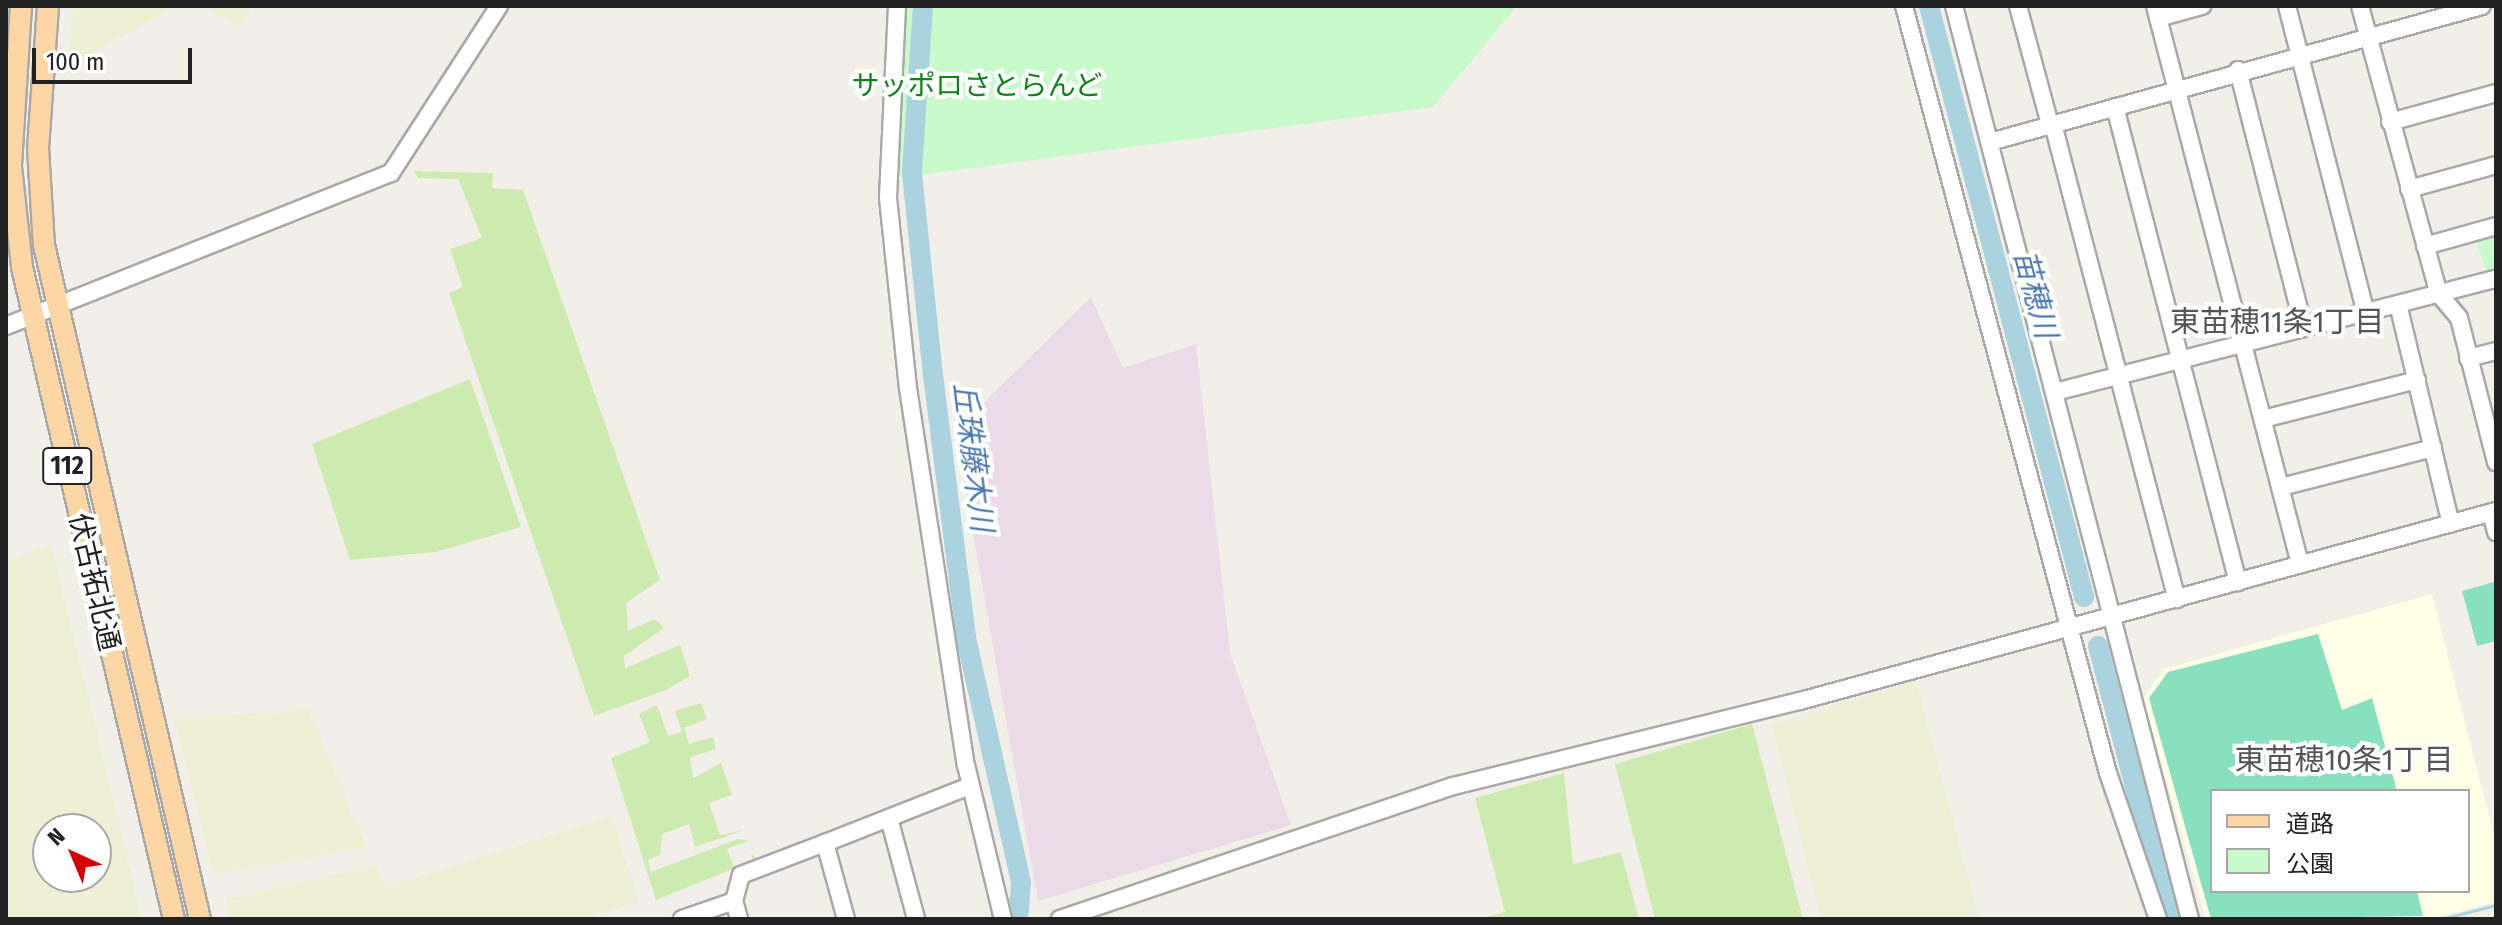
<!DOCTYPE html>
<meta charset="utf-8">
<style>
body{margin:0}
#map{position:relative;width:2502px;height:925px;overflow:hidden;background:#f2efe9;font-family:"Fira Sans Condensed","Noto Sans JP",sans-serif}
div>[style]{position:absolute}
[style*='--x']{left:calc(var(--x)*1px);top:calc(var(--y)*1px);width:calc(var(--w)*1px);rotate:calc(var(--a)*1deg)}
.industrial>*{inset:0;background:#ebdbe8}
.education>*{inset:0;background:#ffffe5}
.farmland>*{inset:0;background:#eef0d5}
.grass>*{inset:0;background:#cdebb0}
.park>*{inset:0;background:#c8facc}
.pitch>*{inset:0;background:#88e0be}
.stream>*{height:3px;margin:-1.5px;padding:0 1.5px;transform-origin:1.5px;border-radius:1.5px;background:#aad3df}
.river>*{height:20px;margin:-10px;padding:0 10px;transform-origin:10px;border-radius:10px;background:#aad3df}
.roads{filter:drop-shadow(2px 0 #a9a9a9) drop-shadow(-2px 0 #a9a9a9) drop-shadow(0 2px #a9a9a9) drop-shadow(0 -2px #a9a9a9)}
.minor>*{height:16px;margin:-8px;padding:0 8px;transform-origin:8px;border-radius:8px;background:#fff}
.major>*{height:20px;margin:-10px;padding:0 10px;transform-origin:10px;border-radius:10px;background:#fcd6a4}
span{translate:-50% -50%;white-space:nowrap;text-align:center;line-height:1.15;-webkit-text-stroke:8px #fff;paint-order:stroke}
.shield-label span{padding:2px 6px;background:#fff;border:2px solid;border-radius:6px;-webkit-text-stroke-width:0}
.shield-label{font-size:26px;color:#222;font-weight:700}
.park-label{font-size:28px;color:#0c8416}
.street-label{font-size:28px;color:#222}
.water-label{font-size:30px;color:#4a7aab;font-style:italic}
.neighbourhood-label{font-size:30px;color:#555}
.frame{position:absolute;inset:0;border:8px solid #222;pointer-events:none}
.legend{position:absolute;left:2210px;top:789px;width:260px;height:104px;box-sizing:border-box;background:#fff;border:2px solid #a7a7a7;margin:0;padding:10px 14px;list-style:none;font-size:24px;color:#222}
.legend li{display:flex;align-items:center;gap:16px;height:40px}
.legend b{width:40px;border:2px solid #a7a7a7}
.north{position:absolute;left:32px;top:813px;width:80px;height:80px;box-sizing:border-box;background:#fff;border:2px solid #a7a7a7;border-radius:50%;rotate:316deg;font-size:22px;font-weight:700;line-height:32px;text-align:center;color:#222}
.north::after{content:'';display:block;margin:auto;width:28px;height:36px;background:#d40000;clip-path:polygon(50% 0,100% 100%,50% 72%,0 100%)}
.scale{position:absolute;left:32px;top:48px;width:160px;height:36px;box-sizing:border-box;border:4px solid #222;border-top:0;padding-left:10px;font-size:24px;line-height:28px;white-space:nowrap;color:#222;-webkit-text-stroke:6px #fff;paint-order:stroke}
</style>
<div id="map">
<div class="industrial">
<div style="clip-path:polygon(1091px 297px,1123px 368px,1196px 344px,1230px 653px,1291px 825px,1038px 901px,955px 431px)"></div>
</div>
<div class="education">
<div style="clip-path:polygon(evenodd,2432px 594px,2496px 844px,2496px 902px,2430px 919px,2206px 919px,2143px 698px,2164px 669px,2432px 594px,2212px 791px,2468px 791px,2468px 891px,2212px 891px,2212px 791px)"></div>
</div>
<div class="farmland">
<div style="clip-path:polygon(74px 6px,176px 6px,67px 67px)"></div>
<div style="clip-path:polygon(200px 6px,252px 6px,240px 26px)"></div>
<div style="clip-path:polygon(evenodd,51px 544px,142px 919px,6px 919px,6px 562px,51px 544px,96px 829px,96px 877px,48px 877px,48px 829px,96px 829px)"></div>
<div style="clip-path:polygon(1916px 681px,1979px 919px,1821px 919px,1772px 725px)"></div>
<div style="clip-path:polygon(309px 711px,366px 847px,214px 875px,174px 718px)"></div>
<div style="clip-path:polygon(612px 816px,638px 902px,585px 919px,230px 919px,226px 900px,375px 865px,386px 887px)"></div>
</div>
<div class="grass">
<div style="clip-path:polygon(414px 171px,493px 173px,492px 188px,523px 190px,660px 580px,626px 603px,628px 631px,655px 619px,664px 628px,624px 656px,625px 668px,680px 645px,690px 676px,666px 690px,594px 716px,449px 293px,463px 287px,450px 249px,482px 238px,458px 179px,418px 178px)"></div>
<div style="clip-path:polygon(470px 379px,521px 527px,436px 552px,350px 560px,312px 444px)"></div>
<div style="clip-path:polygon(701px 703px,707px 719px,684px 728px,689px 744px,713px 737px,716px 749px,690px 757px,693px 778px,721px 763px,732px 795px,709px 803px,720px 835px,744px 830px,695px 847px,689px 824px,662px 834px,660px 855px,648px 860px,651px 872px,738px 839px,749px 841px,727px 849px,734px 867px,753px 860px,751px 854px,757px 859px,656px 900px,611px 758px,650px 742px,639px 714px,657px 705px,668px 736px,682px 732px,675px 711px)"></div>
<div style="clip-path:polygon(1752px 724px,1803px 919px,1655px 919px,1615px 764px)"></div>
<div style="clip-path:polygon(1564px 773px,1573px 864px,1621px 852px,1639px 919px,1480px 919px,1505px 912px,1475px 798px)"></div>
</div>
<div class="park">
<div style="clip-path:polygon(903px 6px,1517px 6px,1433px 107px,897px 178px)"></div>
<div style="clip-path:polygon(2496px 232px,2496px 273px,2487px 275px,2476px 238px)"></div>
</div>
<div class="pitch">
<div style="clip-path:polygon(2494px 582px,2496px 641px,2477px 646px,2462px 591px)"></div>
<div style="clip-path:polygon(2318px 634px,2342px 710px,2372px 698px,2397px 791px,2212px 791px,2212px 891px,2417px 891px,2423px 916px,2211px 919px,2149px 698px,2168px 672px)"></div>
</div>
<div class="stream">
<div style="--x:2186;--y:873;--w:48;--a:74.2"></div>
<div style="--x:2441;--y:919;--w:57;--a:-14.3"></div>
</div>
<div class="river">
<div style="--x:923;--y:6;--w:167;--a:93.8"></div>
<div style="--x:912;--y:173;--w:203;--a:84.1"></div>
<div style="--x:933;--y:375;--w:265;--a:82.8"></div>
<div style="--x:966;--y:638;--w:250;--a:77.3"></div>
<div style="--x:1021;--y:882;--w:29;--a:94"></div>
<div style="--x:1929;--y:6;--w:611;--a:75.3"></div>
<div style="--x:2098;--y:646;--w:205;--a:75.3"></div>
<div style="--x:2150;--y:844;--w:80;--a:69.5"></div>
</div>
<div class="roads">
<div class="minor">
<div style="--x:897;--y:6;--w:192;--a:92.7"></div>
<div style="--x:888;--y:198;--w:191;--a:84"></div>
<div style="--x:908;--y:388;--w:381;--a:81.3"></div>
<div style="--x:966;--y:765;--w:158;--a:76.5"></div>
<div style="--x:1904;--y:6;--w:794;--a:75.11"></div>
<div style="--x:2108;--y:773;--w:154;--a:71.1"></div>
<div style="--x:1954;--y:6;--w:943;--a:75.51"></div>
<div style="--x:2018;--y:6;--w:123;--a:74.9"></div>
<div style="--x:2155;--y:6;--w:577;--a:75.43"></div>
<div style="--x:2287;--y:6;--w:317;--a:75.6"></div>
<div style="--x:2360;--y:6;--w:299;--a:74.7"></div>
<div style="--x:2439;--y:294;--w:31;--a:50"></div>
<div style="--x:2459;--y:318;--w:149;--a:75.6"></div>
<div style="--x:2158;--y:18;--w:46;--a:-15.3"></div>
<div style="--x:2238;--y:70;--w:266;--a:75.7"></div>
<div style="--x:2115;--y:107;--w:491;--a:75.5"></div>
<div style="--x:2390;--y:122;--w:110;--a:-15.3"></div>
<div style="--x:2053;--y:124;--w:491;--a:75.4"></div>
<div style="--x:1990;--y:142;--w:510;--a:-15.45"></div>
<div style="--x:2409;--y:189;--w:90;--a:-15.4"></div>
<div style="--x:2425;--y:246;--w:74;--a:-15.7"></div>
<div style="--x:2398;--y:304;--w:226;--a:76.5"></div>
<div style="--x:6;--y:326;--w:414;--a:-21.7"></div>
<div style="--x:391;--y:173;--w:199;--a:-57.1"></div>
<div style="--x:2468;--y:358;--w:29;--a:-14"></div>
<div style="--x:2055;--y:392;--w:455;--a:-14.4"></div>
<div style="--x:2263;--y:419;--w:159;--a:-14.2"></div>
<div style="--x:2281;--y:487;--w:157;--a:-14.4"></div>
<div style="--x:2491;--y:513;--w:20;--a:75"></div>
<div style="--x:889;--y:818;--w:105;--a:75"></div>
<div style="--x:734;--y:901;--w:27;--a:-75"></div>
<div style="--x:741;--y:875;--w:90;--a:-20.9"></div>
<div style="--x:682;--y:919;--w:55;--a:-19.1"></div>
<div style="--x:734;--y:901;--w:19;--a:74"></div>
<div style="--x:846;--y:919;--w:79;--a:-105.4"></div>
<div style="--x:825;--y:843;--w:156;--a:-21.5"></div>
<div style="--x:1060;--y:919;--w:415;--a:-18.7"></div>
<div style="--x:1453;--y:786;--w:357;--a:-13.8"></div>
<div style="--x:1800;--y:701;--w:721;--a:-15.27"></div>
</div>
<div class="major">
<div style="--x:21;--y:6;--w:161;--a:93.6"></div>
<div style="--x:11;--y:167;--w:101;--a:83.7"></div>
<div style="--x:22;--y:267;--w:669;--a:76.88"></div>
<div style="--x:48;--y:6;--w:142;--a:94"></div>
<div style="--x:38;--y:148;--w:97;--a:86.5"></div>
<div style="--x:44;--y:245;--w:692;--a:76.97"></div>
</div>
</div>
<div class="shield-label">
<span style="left:67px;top:466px">112</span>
</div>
<div class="park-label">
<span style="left:977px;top:86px">サッポロさとらんど</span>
</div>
<div class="street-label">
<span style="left:94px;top:582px;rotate:77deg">伏古拓北通</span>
</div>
<div class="water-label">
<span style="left:2035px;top:294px;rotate:75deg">苗穂川</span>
<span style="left:973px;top:457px;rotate:83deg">丘珠藤木川</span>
</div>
<div class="neighbourhood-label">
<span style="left:2277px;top:322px">東苗穂11条1丁目</span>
<span style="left:2344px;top:760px">東苗穂10条1丁目</span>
</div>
<div class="frame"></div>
<ul class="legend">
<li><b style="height:10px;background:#fcd6a4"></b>道路</li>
<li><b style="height:22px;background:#c8facc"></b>公園</li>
</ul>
<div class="north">N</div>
<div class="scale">100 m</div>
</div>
